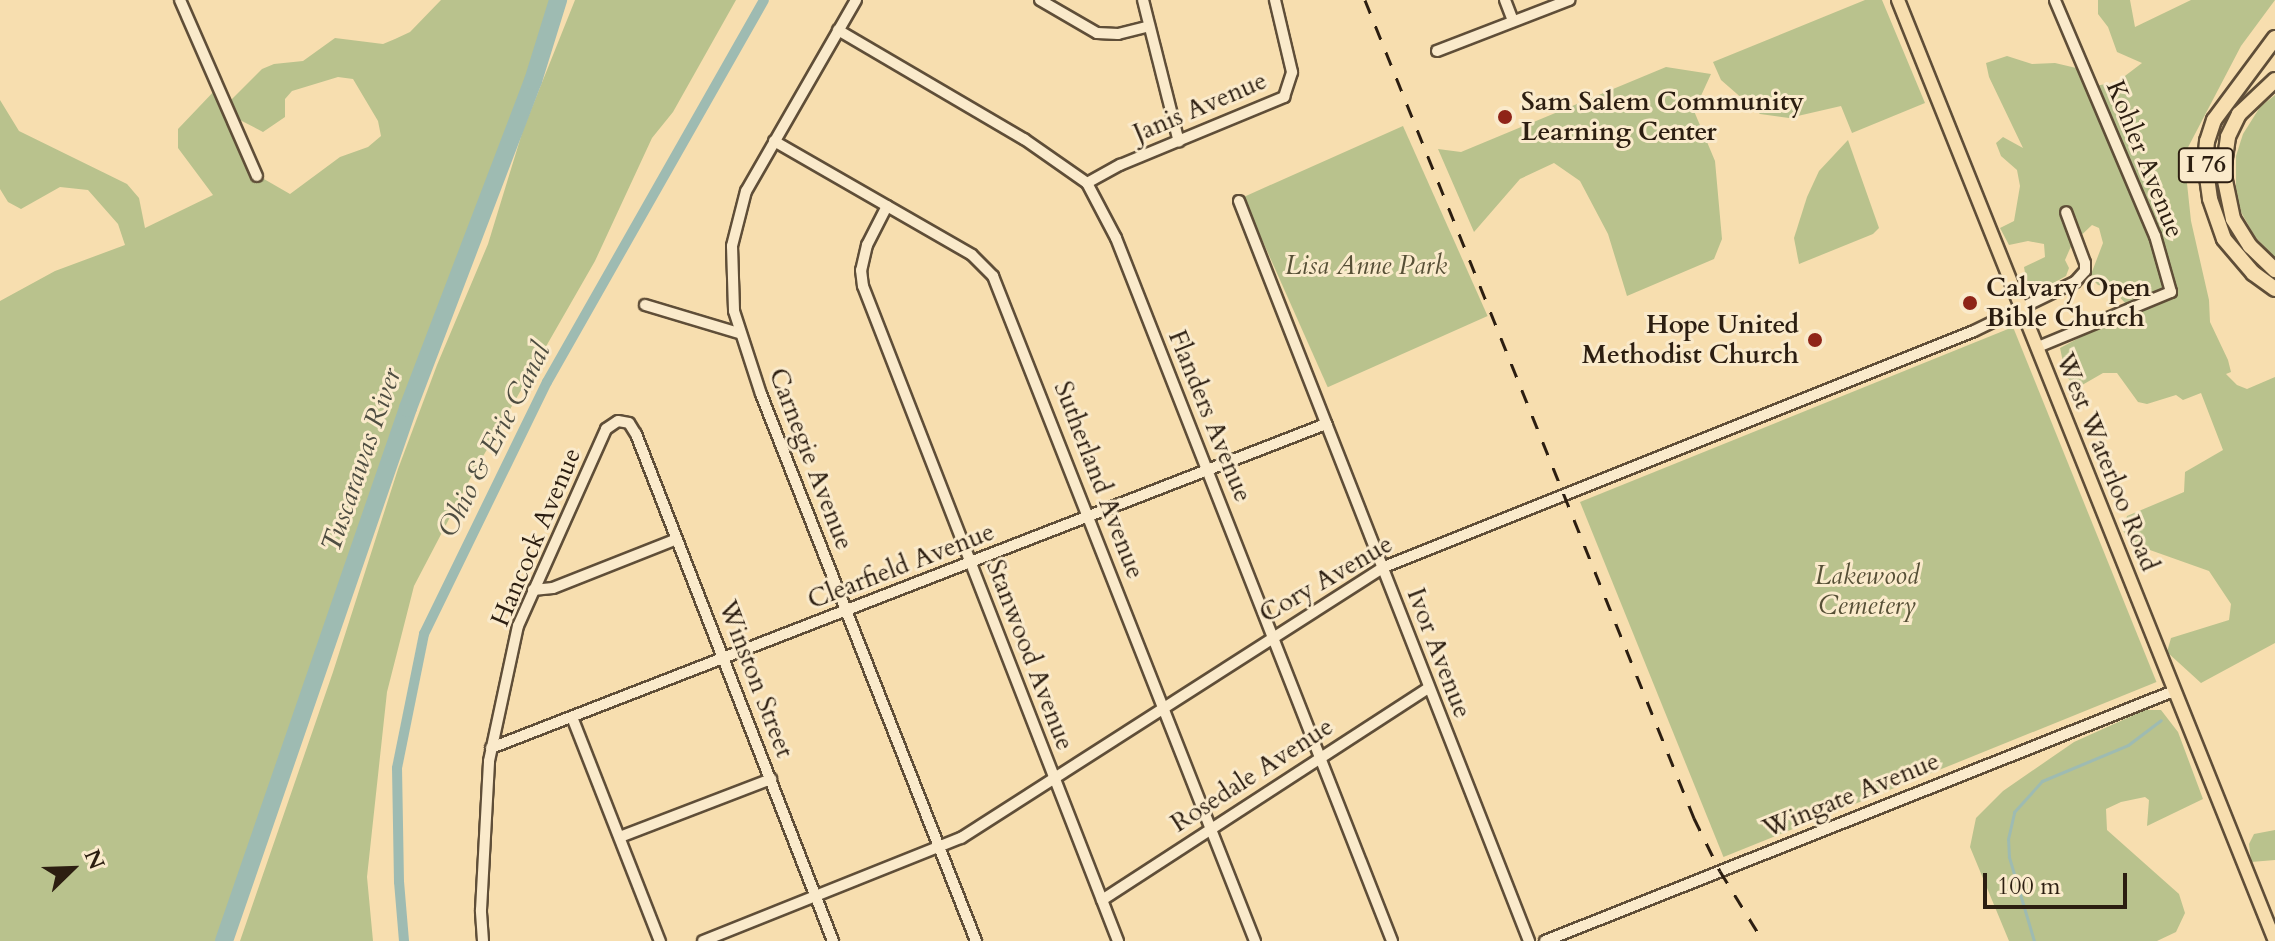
<!DOCTYPE html>
<style>
body{margin:0}
#map{position:relative;width:2275px;height:941px;overflow:hidden;background:#f7deaf;font-family:Cardo,serif}
div>[style]{position:absolute}
[style*='--x']{left:calc(var(--x)*1px);top:calc(var(--y)*1px);width:calc(var(--w)*1px);rotate:calc(var(--a)*1deg)}
.green>*{inset:0;background:#b9c28d;transform-origin:0 0}
.stream>*{height:3px;margin:-1.5px;padding:0 1.5px;transform-origin:1.5px;border-radius:1.5px;background:#9ebbb2}
.canal>*{height:10px;margin:-5px;padding:0 5px;transform-origin:5px;border-radius:5px;background:#9ebbb2}
.river>*{height:18px;margin:-9px;padding:0 9px;transform-origin:9px;border-radius:9px;background:#9ebbb2}
.roads{filter:drop-shadow(2px 0 #5f4e38) drop-shadow(-2px 0 #5f4e38) drop-shadow(0 2px #5f4e38) drop-shadow(0 -2px #5f4e38)}
.minor>*{height:10px;margin:-5px;padding:0 5px;transform-origin:5px;border-radius:5px;background:#faeacb}
.major>*{height:12px;margin:-6px;padding:0 6px;transform-origin:6px;border-radius:6px;background:#f7deaf}
.highway>*{height:14px;margin:-7px;padding:0 7px;transform-origin:7px;border-radius:7px;background:#f7deaf}
.rail>*{height:3px;margin-top:-1.5px;transform-origin:0;background:repeating-linear-gradient(90deg,#2c1e11 0 14px,transparent 0 28px)}
.dots>*{width:22px;height:22px;translate:-50% -50%;box-sizing:border-box;border:4px solid #faeacb;border-radius:50%}
span{translate:-50% -50%;white-space:nowrap;text-align:center;line-height:1.15;-webkit-text-stroke:6px #faeacb;paint-order:stroke}
.shield-label span{padding:2px 6px;background:#faeacb;border:2px solid;border-radius:6px;-webkit-text-stroke-width:0}
.shield-label{font-size:24px;color:#2c1e11;font-weight:700}
.poi-label{font-size:26px;color:#2c1e11;font-weight:700}
.left{translate:0 -50%;text-align:left}
.right{translate:-100% -50%;text-align:right}
.street-label{font-size:26px;color:#2c1e11}
.park-label{font-size:26px;color:#564f36;font-style:italic}
.water-label{font-size:28px;color:#4e4d41;font-style:italic}
.north{position:absolute;left:32px;top:829px;width:80px;height:80px;-webkit-text-stroke:6px #faeacb;paint-order:stroke;rotate:67deg;font-size:22px;font-weight:700;line-height:32px;text-align:center;color:#2c1e11}
.north::after{content:'';display:block;margin:auto;width:28px;height:36px;background:#2c1e11;clip-path:polygon(50% 0,100% 100%,50% 72%,0 100%)}
.scale{position:absolute;left:1983px;top:873px;width:144px;height:36px;box-sizing:border-box;border:4px solid #2c1e11;border-top:0;padding-left:10px;font-size:24px;line-height:28px;white-space:nowrap;color:#2c1e11;-webkit-text-stroke:6px #faeacb;paint-order:stroke}
</style>
<div id="map">
<div class="green">
<div style="clip-path:polygon(441px 0,556px 0,251px 853px,224px 941px,0 941px,0 301px,55px 271px,125px 245px,118px 224px,88px 190px,60px 187px,21px 209px,8px 202px,0 189px,0 100px,19px 131px,127px 184px,139px 198px,145px 228px,213px 195px,178px 148px,178px 129px,218px 87px,257px 175px,290px 194px,340px 157px,368px 147px,381px 136px,378px 121px,353px 79px,338px 77px,292px 91px,285px 99px,285px 117px,263px 132px,240px 120px,231px 100px,262px 69px,274px 64px,303px 61px,335px 38px,383px 44px,395px 39px,410px 32px)"></div>
<div style="clip-path:polygon(575px 0,736px 0,673px 112px,652px 138px,595px 261px,470px 479px,414px 586px,387px 692px,367px 877px,373px 941px,240px 941px,333px 672px,398px 469px,437px 365px,488px 244px,523px 130px)"></div>
<div style="clip-path:polygon(1865px 0,1882px 0,1925px 103px,1852px 133px,1841px 106px,1789px 118px,1760px 114px,1721px 80px,1713px 62px)"></div>
<div style="clip-path:polygon(2098px 0,2130px 0,2135px 27px,2191px 0,2275px 0,2241px 46px,2184px 155px,2191px 221px,2209px 300px,2210px 322px,2228px 360px,2231px 372px,2226px 374px,2237px 385px,2247px 389px,2275px 377px,2275px 643px,2201px 683px,2167px 652px,2171px 638px,2229px 620px,2231px 604px,2209px 571px,2133px 544px,2123px 531px,2127px 516px,2184px 492px,2185px 472px,2223px 450px,2201px 393px,2183px 400px,2176px 395px,2147px 404px,2138px 402px,2117px 373px,2103px 373px,2077px 388px,2066px 376px,2060px 348px,2124px 314px,2127px 305px,2110px 287px,2098px 285px,2090px 277px,2103px 243px,2099px 228px,2092px 225px,2072px 244px,2065px 260px,2069px 268px,2066px 276px,2038px 292px,2028px 290px,2024px 267px,2045px 257px,2044px 244px,2028px 241px,2009px 245px,2000px 228px,2014px 221px,2020px 186px,2017px 170px,2001px 156px,1996px 143px,2003px 137px,2023px 148px,1989px 77px,1986px 63px,2007px 56px,2032px 64px,2055px 63px,2089px 71px,2095px 86px,2117px 82px,2142px 63px,2117px 52px,2108px 27px,2098px 14px)"></div>
<div style="clip-path:polygon(1666px 67px,1711px 74px,1694px 111px,1715px 161px,1722px 239px,1714px 259px,1627px 296px,1608px 234px,1580px 181px,1554px 163px,1520px 179px,1474px 232px,1438px 149px,1461px 152px)"></div>
<div style="clip-path:polygon(2275px 95px,2275px 257px,2255px 237px,2241px 212px,2236px 189px,2236px 156px,2243px 134px,2260px 107px)"></div>
<div style="left:1403px;top:126px;width:208px;height:175px;rotate:66deg"></div>
<div style="clip-path:polygon(1848px 140px,1879px 228px,1873px 234px,1799px 264px,1794px 238px,1807px 197px,1819px 171px)"></div>
<div style="left:2013px;top:327px;width:383px;height:467px;rotate:68deg"></div>
<div style="clip-path:polygon(2145px 710px,2161px 710px,2178px 732px,2203px 799px,2147px 826px,2149px 800px,2145px 797px,2121px 802px,2106px 809px,2107px 830px,2179px 894px,2185px 913px,2176px 932px,2157px 941px,2009px 941px,1970px 847px,1976px 818px,2003px 791px,2074px 742px)"></div>
<div style="clip-path:polygon(2275px 830px,2275px 860px,2251px 862px,2249px 844px,2254px 834px)"></div>
</div>
<div class="stream">
<div style="--x:2034;--y:941;--w:88;--a:-106.6"></div>
<div style="--x:2009;--y:857;--w:18;--a:-93"></div>
<div style="--x:2008;--y:839;--w:28;--a:-77"></div>
<div style="--x:2014;--y:812;--w:42;--a:-47.9"></div>
<div style="--x:2042;--y:781;--w:93;--a:-22.7"></div>
<div style="--x:2128;--y:745;--w:41;--a:-37.1"></div>
</div>
<div class="canal">
<div style="--x:404;--y:941;--w:59;--a:-94.8"></div>
<div style="--x:399;--y:882;--w:114;--a:-91"></div>
<div style="--x:397;--y:768;--w:137;--a:-78.6"></div>
<div style="--x:424;--y:634;--w:280;--a:-64"></div>
<div style="--x:547;--y:382;--w:439;--a:-60.4"></div>
</div>
<div class="river">
<div style="--x:224;--y:941;--w:564;--a:-70.95"></div>
<div style="--x:408;--y:408;--w:350;--a:-69.1"></div>
<div style="--x:533;--y:81;--w:85;--a:-72.8"></div>
</div>
<div class="roads">
<div class="minor">
<div style="--x:180;--y:0;--w:192;--a:66.4"></div>
<div style="--x:856;--y:0;--w:220;--a:119.9"></div>
<div style="--x:746;--y:191;--w:57;--a:104.3"></div>
<div style="--x:732;--y:246;--w:65;--a:88.2"></div>
<div style="--x:734;--y:311;--w:87;--a:72"></div>
<div style="--x:761;--y:394;--w:588;--a:68.54"></div>
<div style="--x:1040;--y:0;--w:66;--a:30.1"></div>
<div style="--x:1097;--y:33;--w:21;--a:3"></div>
<div style="--x:1118;--y:34;--w:32;--a:-14"></div>
<div style="--x:1143;--y:0;--w:146;--a:75.8"></div>
<div style="--x:1505;--y:0;--w:22;--a:69"></div>
<div style="--x:838;--y:30;--w:216;--a:30.4"></div>
<div style="--x:1024;--y:139;--w:77;--a:34.9"></div>
<div style="--x:1087;--y:183;--w:62;--a:62.2"></div>
<div style="--x:1116;--y:238;--w:755;--a:68.56"></div>
<div style="--x:1437;--y:51;--w:142;--a:-21.1"></div>
<div style="--x:774;--y:141;--w:228;--a:29.9"></div>
<div style="--x:972;--y:255;--w:30;--a:45"></div>
<div style="--x:993;--y:276;--w:715;--a:68.5"></div>
<div style="--x:1087;--y:183;--w:38;--a:-29"></div>
<div style="--x:1120;--y:165;--w:178;--a:-22.5"></div>
<div style="--x:1284;--y:97;--w:26;--a:-72"></div>
<div style="--x:1292;--y:72;--w:74;--a:-103.3"></div>
<div style="--x:1239;--y:201;--w:795;--a:68.6"></div>
<div style="--x:887;--y:206;--w:44;--a:117.1"></div>
<div style="--x:867;--y:245;--w:26;--a:103"></div>
<div style="--x:861;--y:270;--w:16;--a:83"></div>
<div style="--x:863;--y:286;--w:703;--a:68.73"></div>
<div style="--x:645;--y:305;--w:98;--a:16.6"></div>
<div style="--x:2038;--y:347;--w:144;--a:-22.5"></div>
<div style="--x:2171;--y:292;--w:58;--a:-105.9"></div>
<div style="--x:2155;--y:236;--w:256;--a:-113"></div>
<div style="--x:533;--y:590;--w:20;--a:-6"></div>
<div style="--x:553;--y:588;--w:133;--a:-21.6"></div>
<div style="--x:572;--y:717;--w:241;--a:68.6"></div>
<div style="--x:491;--y:748;--w:896;--a:-21.21"></div>
<div style="--x:620;--y:837;--w:162;--a:-21"></div>
<div style="--x:1102;--y:900;--w:389;--a:-33"></div>
<div style="--x:483;--y:941;--w:31;--a:-94"></div>
<div style="--x:481;--y:910;--w:149;--a:-86.9"></div>
<div style="--x:489;--y:761;--w:138;--a:-77.9"></div>
<div style="--x:518;--y:626;--w:216;--a:-65.9"></div>
<div style="--x:606;--y:429;--w:14;--a:-34"></div>
<div style="--x:618;--y:421;--w:11;--a:10"></div>
<div style="--x:629;--y:423;--w:13;--a:58"></div>
<div style="--x:636;--y:434;--w:544;--a:68.77"></div>
<div style="--x:703;--y:941;--w:278;--a:-21.8"></div>
<div style="--x:961;--y:838;--w:502;--a:-32.65"></div>
<div style="--x:1384;--y:567;--w:635;--a:-21.8"></div>
<div style="--x:1974;--y:331;--w:112;--a:-25.9"></div>
<div style="--x:2075;--y:282;--w:15;--a:-48"></div>
<div style="--x:2085;--y:271;--w:8;--a:-90"></div>
<div style="--x:2085;--y:263;--w:54;--a:-110.4"></div>
<div style="--x:1545;--y:941;--w:677;--a:-21.68"></div>
</div>
<div class="major">
<div style="--x:1898;--y:0;--w:1014;--a:68.17"></div>
</div>
<div class="highway">
<div style="--x:2275;--y:38;--w:102;--a:126.6"></div>
<div style="--x:2214;--y:120;--w:22;--a:108"></div>
<div style="--x:2207;--y:141;--w:22;--a:95"></div>
<div style="--x:2205;--y:163;--w:36;--a:82"></div>
<div style="--x:2210;--y:199;--w:42;--a:70.7"></div>
<div style="--x:2224;--y:239;--w:45;--a:49.5"></div>
<div style="--x:2253;--y:273;--w:27;--a:36"></div>
<div style="--x:2275;--y:80;--w:50;--a:136.6"></div>
<div style="--x:2239;--y:114;--w:25;--a:116"></div>
<div style="--x:2228;--y:137;--w:34;--a:98"></div>
<div style="--x:2223;--y:171;--w:49;--a:78.2"></div>
<div style="--x:2233;--y:219;--w:32;--a:58"></div>
<div style="--x:2250;--y:246;--w:35;--a:44"></div>
</div>
</div>
<div class="rail">
<div style="--x:1365;--y:0;--w:882;--a:68.09"></div>
<div style="--x:1694;--y:818;--w:59;--a:63.9"></div>
<div style="--x:1720;--y:871;--w:82;--a:58.4"></div>
</div>
<div class="dots">
<div style="left:1505px;top:117px;background:#8f2418"></div>
<div style="left:1970px;top:303px;background:#8f2418"></div>
<div style="left:1815px;top:340px;background:#8f2418"></div>
</div>
<div class="shield-label">
<span style="left:2206px;top:165px">I 76</span>
</div>
<div class="poi-label">
<span class="left" style="left:1521px;top:117px">Sam Salem Community<br>Learning Center</span>
<span class="left" style="left:1986px;top:303px">Calvary Open<br>Bible Church</span>
<span class="right" style="left:1799px;top:340px">Hope United<br>Methodist Church</span>
</div>
<div class="street-label">
<span style="left:1200px;top:107px;rotate:-23deg">Janis Avenue</span>
<span style="left:2145px;top:159px;rotate:68deg">Kohler Avenue</span>
<span style="left:1210px;top:416px;rotate:68deg">Flanders Avenue</span>
<span style="left:811px;top:459px;rotate:69deg">Carnegie Avenue</span>
<span style="left:2107px;top:462px;rotate:68deg">West Waterloo Road</span>
<span style="left:1099px;top:480px;rotate:69deg">Sutherland Avenue</span>
<span style="left:536px;top:537px;rotate:-67deg">Hancock Avenue</span>
<span style="left:901px;top:566px;rotate:-21deg">Clearfield Avenue</span>
<span style="left:1326px;top:579px;rotate:-30deg">Cory Avenue</span>
<span style="left:1439px;top:653px;rotate:69deg">Ivor Avenue</span>
<span style="left:1030px;top:655px;rotate:69deg">Stanwood Avenue</span>
<span style="left:756px;top:679px;rotate:69deg">Winston Street</span>
<span style="left:1252px;top:775px;rotate:-33deg">Rosedale Avenue</span>
<span style="left:1851px;top:795px;rotate:-22deg">Wingate Avenue</span>
</div>
<div class="park-label">
<span style="left:1366px;top:266px">Lisa Anne Park</span>
<span style="left:1867px;top:591px">Lakewood<br>Cemetery</span>
</div>
<div class="water-label">
<span style="left:494px;top:440px;rotate:-63deg">Ohio &amp; Erie Canal</span>
<span style="left:361px;top:460px;rotate:-71deg">Tuscarawas River</span>
</div>
<div class="north">N</div>
<div class="scale">100 m</div>
</div>
